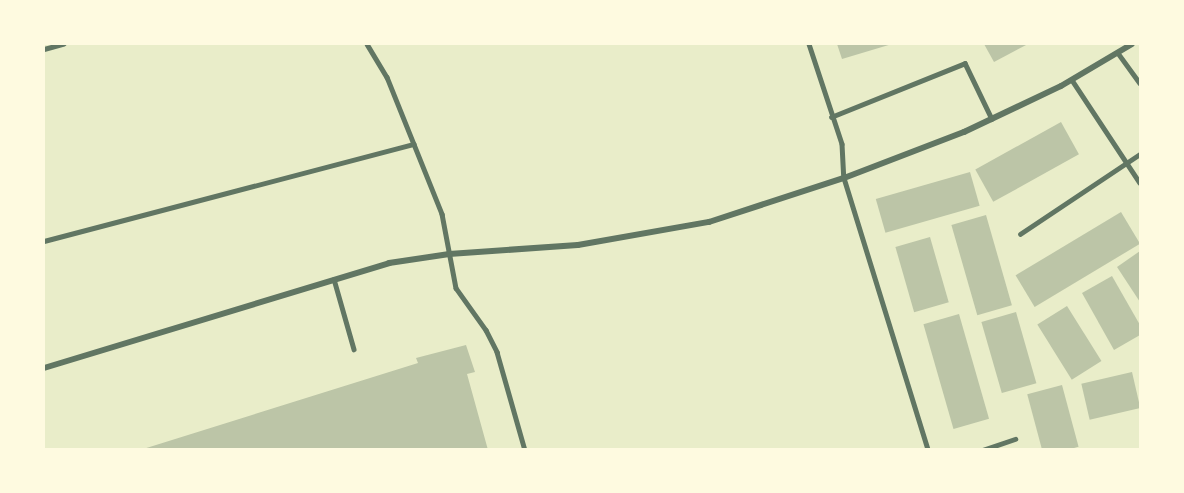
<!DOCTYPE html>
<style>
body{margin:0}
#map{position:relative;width:1184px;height:493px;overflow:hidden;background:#e9edc9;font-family:Karla,sans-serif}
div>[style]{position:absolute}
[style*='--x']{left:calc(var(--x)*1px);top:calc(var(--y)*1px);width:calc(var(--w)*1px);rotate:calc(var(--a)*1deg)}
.building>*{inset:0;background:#bcc5a7;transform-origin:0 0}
.service>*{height:4.5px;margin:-2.25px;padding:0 2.25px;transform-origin:2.25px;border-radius:2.25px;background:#617663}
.minor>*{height:6px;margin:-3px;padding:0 3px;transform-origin:3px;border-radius:3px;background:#617663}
span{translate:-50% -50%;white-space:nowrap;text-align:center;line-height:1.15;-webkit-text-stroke:4.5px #fefae0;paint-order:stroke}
.frame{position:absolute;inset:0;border:45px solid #fefae0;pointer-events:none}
</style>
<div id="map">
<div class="building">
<div style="clip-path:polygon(837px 44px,892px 44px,842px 59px)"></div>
<div style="clip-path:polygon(984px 44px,1028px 44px,994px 62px)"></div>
<div style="left:1061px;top:122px;width:37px;height:98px;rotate:61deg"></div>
<div style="left:970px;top:172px;width:35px;height:98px;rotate:74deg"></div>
<div style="left:1121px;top:212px;width:37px;height:123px;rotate:59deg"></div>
<div style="left:986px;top:215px;width:94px;height:36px;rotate:74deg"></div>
<div style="left:930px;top:237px;width:68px;height:36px;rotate:74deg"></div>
<div style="clip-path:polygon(1140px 251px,1140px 302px,1117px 267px)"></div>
<div style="clip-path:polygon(1112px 276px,1140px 325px,1140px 335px,1114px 350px,1082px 293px)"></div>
<div style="left:1067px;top:306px;width:65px;height:35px;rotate:58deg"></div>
<div style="left:1016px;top:312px;width:74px;height:36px;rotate:74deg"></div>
<div style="left:959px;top:314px;width:109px;height:37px;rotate:74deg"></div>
<div style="clip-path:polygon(466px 345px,475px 372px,467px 374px,488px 450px,140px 450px,418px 363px,416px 358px)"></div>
<div style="left:1132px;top:372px;width:37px;height:52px;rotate:77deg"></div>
<div style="left:1062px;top:385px;width:64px;height:36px;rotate:75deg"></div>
</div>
<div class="service">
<div style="--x:367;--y:44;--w:39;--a:59"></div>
<div style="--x:387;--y:77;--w:148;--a:68.1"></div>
<div style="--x:442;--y:214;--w:75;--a:79.3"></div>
<div style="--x:456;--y:288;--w:52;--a:54.5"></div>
<div style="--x:486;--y:330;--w:25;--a:63"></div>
<div style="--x:497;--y:352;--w:102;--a:74.1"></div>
<div style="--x:809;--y:44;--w:105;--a:71.7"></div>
<div style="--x:842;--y:144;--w:34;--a:87"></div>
<div style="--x:844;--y:178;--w:285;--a:72.8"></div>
<div style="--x:44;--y:49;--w:20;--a:-15"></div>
<div style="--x:1118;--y:53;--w:37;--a:54"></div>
<div style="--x:1072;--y:80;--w:123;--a:56.6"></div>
<div style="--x:831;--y:117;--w:144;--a:-21.9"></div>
<div style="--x:965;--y:63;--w:62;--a:64.3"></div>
<div style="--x:1020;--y:234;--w:144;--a:-33.7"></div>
<div style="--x:44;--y:241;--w:382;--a:-14.7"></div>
<div style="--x:334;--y:279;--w:73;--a:74.1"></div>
<div style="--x:983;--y:450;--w:34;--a:-19"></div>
</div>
<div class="minor">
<div style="--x:44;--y:368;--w:361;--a:-16.9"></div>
<div style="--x:389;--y:263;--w:61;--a:-8.5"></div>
<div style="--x:449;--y:254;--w:129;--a:-4"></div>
<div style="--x:578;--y:245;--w:133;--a:-10"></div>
<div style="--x:709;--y:222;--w:142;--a:-18.1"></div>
<div style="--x:844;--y:178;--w:129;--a:-21"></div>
<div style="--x:964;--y:132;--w:107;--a:-25.4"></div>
<div style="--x:1061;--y:86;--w:82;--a:-30.6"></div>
</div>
<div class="frame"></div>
</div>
